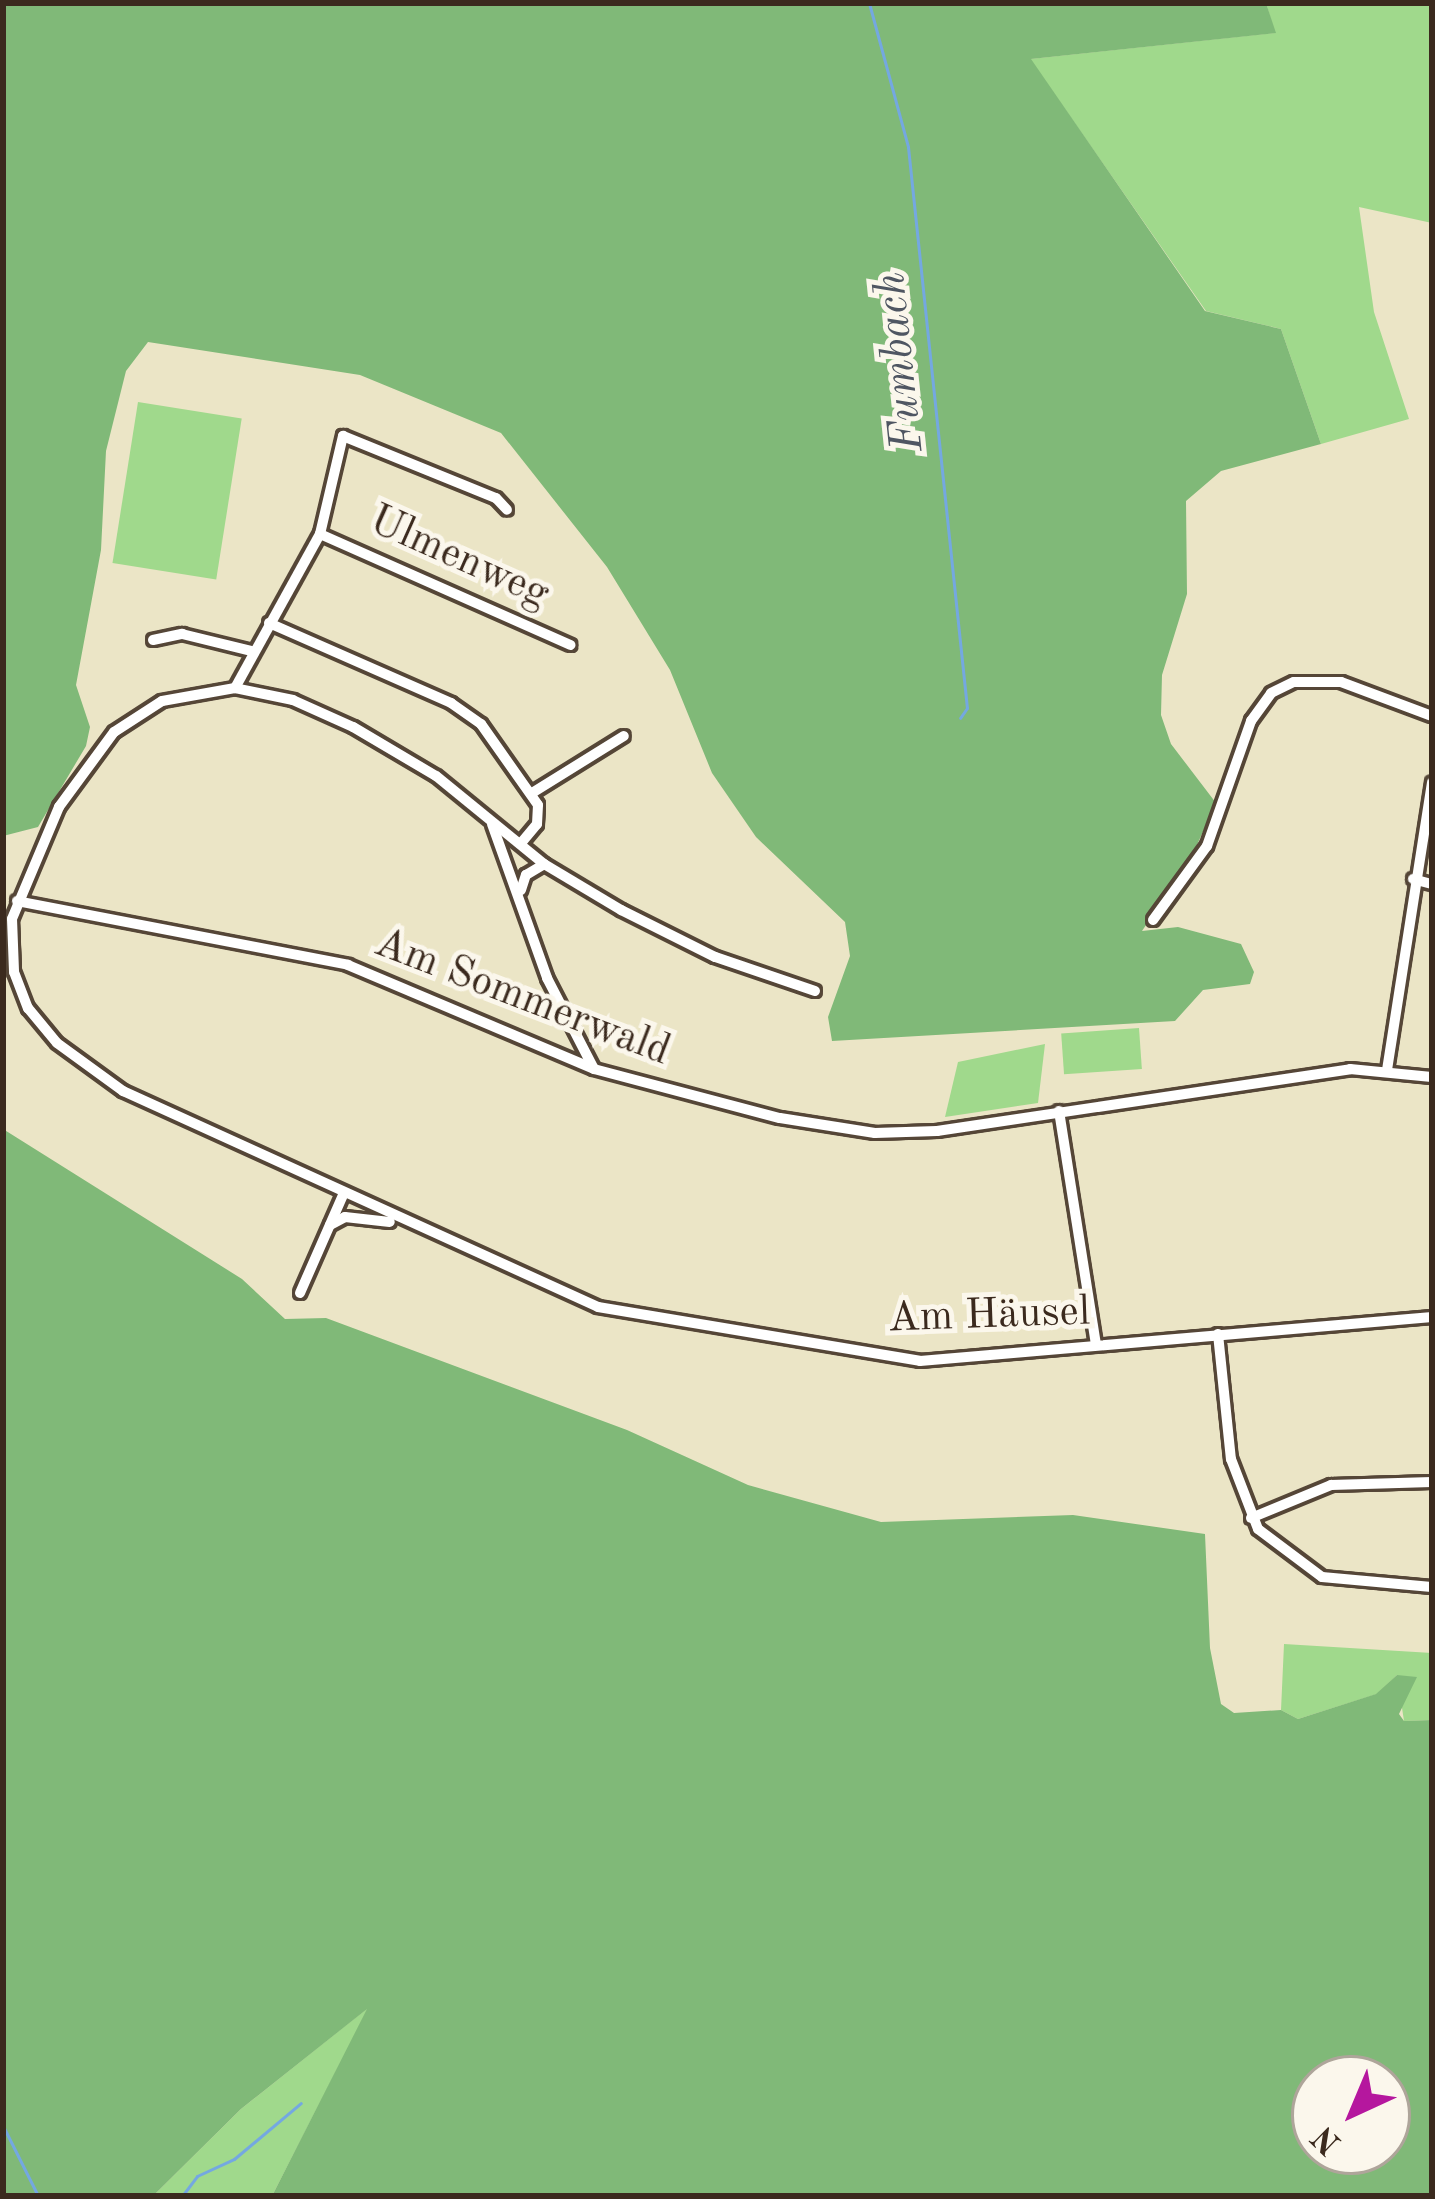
<!DOCTYPE html>
<meta charset="utf-8">
<style>
body{margin:0}
#map{position:relative;width:1435px;height:2199px;overflow:hidden;background:#ebe5c6;font-family:"Old Standard TT",serif}
div>[style]{position:absolute}
[style*='--x']{left:calc(var(--x)*1px);top:calc(var(--y)*1px);width:calc(var(--w)*1px);rotate:calc(var(--a)*1deg)}
.green>*{inset:0;background:#a0d98c;transform-origin:0 0}
.forest>*{inset:0;background:#80b978}
.stream>*{height:3px;margin:-1.5px;padding:0 1.5px;transform-origin:1.5px;border-radius:1.5px;background:#74a8e1}
.roads{filter:drop-shadow(3px 0 #554637) drop-shadow(-3px 0 #554637) drop-shadow(0 3px #554637) drop-shadow(0 -3px #554637)}
.minor>*{height:10px;margin:-5px;padding:0 5px;transform-origin:5px;border-radius:5px;background:#fff}
span{translate:-50% -50%;white-space:nowrap;text-align:center;line-height:1.15;-webkit-text-stroke:10px #fbf7ec;paint-order:stroke}
.street-label{font-size:42px;color:#3b2a1e}
.water-label{font-size:45px;color:#4f5662;font-style:italic}
.frame{position:absolute;inset:0;border:6px solid #3b2a1e;pointer-events:none}
.north{position:absolute;left:1291px;top:2055px;width:120px;height:120px;box-sizing:border-box;background:#fbf7ec;border:3px solid #aea59a;border-radius:50%;rotate:224deg;font-size:33px;font-weight:700;line-height:48px;text-align:center;color:#3b2a1e}
.north::after{content:'';display:block;margin:auto;width:42px;height:54px;background:#b5179e;clip-path:polygon(50% 0,100% 100%,50% 72%,0 100%)}
</style>
<div id="map">
<div class="green">
<div style="clip-path:polygon(1266px 3px,1432px 3px,1432px 223px,1359px 207px,1374px 312px,1409px 419px,1321px 444px,1281px 329px,1206px 311px,1030px 59px,1275px 33px)"></div>
<div style="left:138px;top:402px;width:105px;height:163px;rotate:9deg"></div>
<div style="left:1139px;top:1028px;width:41px;height:78px;rotate:86deg"></div>
<div style="clip-path:polygon(1045px 1044px,1038px 1103px,945px 1117px,958px 1062px)"></div>
<div style="clip-path:polygon(1284px 1644px,1432px 1653px,1432px 1720px,1404px 1721px,1397px 1675px,1377px 1694px,1298px 1719px,1281px 1710px)"></div>
<div style="clip-path:polygon(369px 2007px,272px 2196px,153px 2196px,241px 2109px)"></div>
</div>
<div class="forest">
<div style="clip-path:polygon(3px 3px,1266px 3px,1276px 33px,1031px 59px,1205px 311px,1281px 329px,1321px 444px,1221px 471px,1186px 501px,1187px 594px,1162px 675px,1161px 715px,1171px 744px,1216px 803px,1191px 858px,1142px 931px,1178px 927px,1241px 944px,1254px 972px,1250px 984px,1203px 990px,1175px 1021px,832px 1041px,828px 1017px,850px 956px,845px 922px,756px 837px,712px 773px,670px 670px,607px 567px,501px 433px,360px 375px,148px 342px,126px 371px,106px 451px,101px 550px,76px 685px,90px 727px,86px 746px,38px 827px,3px 836px)"></div>
<div style="clip-path:polygon(evenodd,3px 1129px,242px 1279px,285px 1319px,326px 1318px,627px 1430px,748px 1485px,881px 1522px,1073px 1515px,1205px 1534px,1210px 1648px,1221px 1704px,1234px 1713px,1281px 1710px,1298px 1719px,1376px 1694px,1397px 1675px,1417px 1677px,1399px 1714px,1404px 1721px,1432px 1720px,1432px 2196px,272px 2196px,367px 2009px,241px 2109px,153px 2196px,3px 2196px,3px 1129px,1315px 2079px,1387px 2079px,1387px 2151px,1315px 2151px,1315px 2079px)"></div>
</div>
<div class="stream">
<div style="--x:869;--y:3;--w:149;--a:74.8"></div>
<div style="--x:908;--y:147;--w:564;--a:84"></div>
<div style="--x:967;--y:708;--w:12;--a:125"></div>
<div style="--x:3;--y:2126;--w:78;--a:63.4"></div>
<div style="--x:182;--y:2196;--w:25;--a:-53"></div>
<div style="--x:197;--y:2176;--w:41;--a:-24.7"></div>
<div style="--x:234;--y:2159;--w:87;--a:-39.9"></div>
</div>
<div class="roads">
<div class="minor">
<div style="--x:320;--y:534;--w:274;--a:23.9"></div>
<div style="--x:269;--y:623;--w:199;--a:23.7"></div>
<div style="--x:451;--y:703;--w:37;--a:35"></div>
<div style="--x:481;--y:724;--w:99;--a:54.9"></div>
<div style="--x:538;--y:805;--w:19;--a:93"></div>
<div style="--x:537;--y:824;--w:26;--a:130"></div>
<div style="--x:153;--y:640;--w:30;--a:-12"></div>
<div style="--x:182;--y:634;--w:72;--a:13.7"></div>
<div style="--x:235;--y:688;--w:176;--a:-61.1"></div>
<div style="--x:320;--y:534;--w:101;--a:-76.8"></div>
<div style="--x:343;--y:436;--w:165;--a:22.1"></div>
<div style="--x:496;--y:498;--w:16;--a:47"></div>
<div style="--x:532;--y:793;--w:108;--a:-31.8"></div>
<div style="--x:492;--y:824;--w:164;--a:70.3"></div>
<div style="--x:547;--y:978;--w:102;--a:62.7"></div>
<div style="--x:1413;--y:879;--w:20;--a:15"></div>
<div style="--x:521;--y:890;--w:16;--a:-72"></div>
<div style="--x:526;--y:875;--w:21;--a:-31"></div>
<div style="--x:17;--y:901;--w:337;--a:10.9"></div>
<div style="--x:348;--y:965;--w:267;--a:22.9"></div>
<div style="--x:594;--y:1069;--w:192;--a:14.8"></div>
<div style="--x:780;--y:1118;--w:96;--a:9"></div>
<div style="--x:875;--y:1133;--w:62;--a:-1.8"></div>
<div style="--x:937;--y:1131;--w:418;--a:-8.5"></div>
<div style="--x:1350;--y:1069;--w:82;--a:5.6"></div>
<div style="--x:1153;--y:920;--w:92;--a:-53.9"></div>
<div style="--x:1207;--y:846;--w:133;--a:-70.6"></div>
<div style="--x:1251;--y:721;--w:34;--a:-54"></div>
<div style="--x:1271;--y:693;--w:25;--a:-26"></div>
<div style="--x:1294;--y:682;--w:47;--a:0"></div>
<div style="--x:1341;--y:682;--w:97;--a:20.5"></div>
<div style="--x:815;--y:991;--w:106;--a:-161.2"></div>
<div style="--x:715;--y:957;--w:105;--a:-153.4"></div>
<div style="--x:621;--y:910;--w:90;--a:-149.1"></div>
<div style="--x:544;--y:864;--w:139;--a:-140.8"></div>
<div style="--x:436;--y:776;--w:96;--a:-149.4"></div>
<div style="--x:353;--y:727;--w:66;--a:-155.8"></div>
<div style="--x:293;--y:700;--w:59;--a:-168.3"></div>
<div style="--x:235;--y:688;--w:74;--a:169.9"></div>
<div style="--x:162;--y:701;--w:57;--a:147.1"></div>
<div style="--x:114;--y:732;--w:93;--a:126.3"></div>
<div style="--x:59;--y:807;--w:121;--a:112.8"></div>
<div style="--x:12;--y:919;--w:53;--a:87.8"></div>
<div style="--x:14;--y:972;--w:39;--a:69"></div>
<div style="--x:28;--y:1008;--w:45;--a:50.4"></div>
<div style="--x:57;--y:1043;--w:82;--a:36"></div>
<div style="--x:123;--y:1091;--w:522;--a:24.45"></div>
<div style="--x:598;--y:1307;--w:326;--a:9.5"></div>
<div style="--x:920;--y:1361;--w:514;--a:-4.91"></div>
<div style="--x:1387;--y:1070;--w:291;--a:-81.1"></div>
<div style="--x:1059;--y:1111;--w:237;--a:81"></div>
<div style="--x:330;--y:1225;--w:17;--a:-28"></div>
<div style="--x:345;--y:1217;--w:45;--a:6.3"></div>
<div style="--x:300;--y:1293;--w:107;--a:-66.3"></div>
<div style="--x:1218;--y:1334;--w:126;--a:84.1"></div>
<div style="--x:1231;--y:1459;--w:75;--a:68.9"></div>
<div style="--x:1258;--y:1529;--w:80;--a:36.9"></div>
<div style="--x:1322;--y:1577;--w:110;--a:5.2"></div>
<div style="--x:1251;--y:1518;--w:87;--a:-22.4"></div>
<div style="--x:1331;--y:1485;--w:101;--a:-1.7"></div>
</div>
</div>
<div class="street-label">
<span style="left:459px;top:558px;rotate:24deg">Ulmenweg</span>
<span style="left:522px;top:998px;rotate:21deg">Am Sommerwald</span>
<span style="left:989px;top:1316px;rotate:-2deg">Am Häusel</span>
</div>
<div class="water-label">
<span style="left:901px;top:362px;rotate:-96deg">Fumbach</span>
</div>
<div class="frame"></div>
<div class="north">N</div>
</div>
